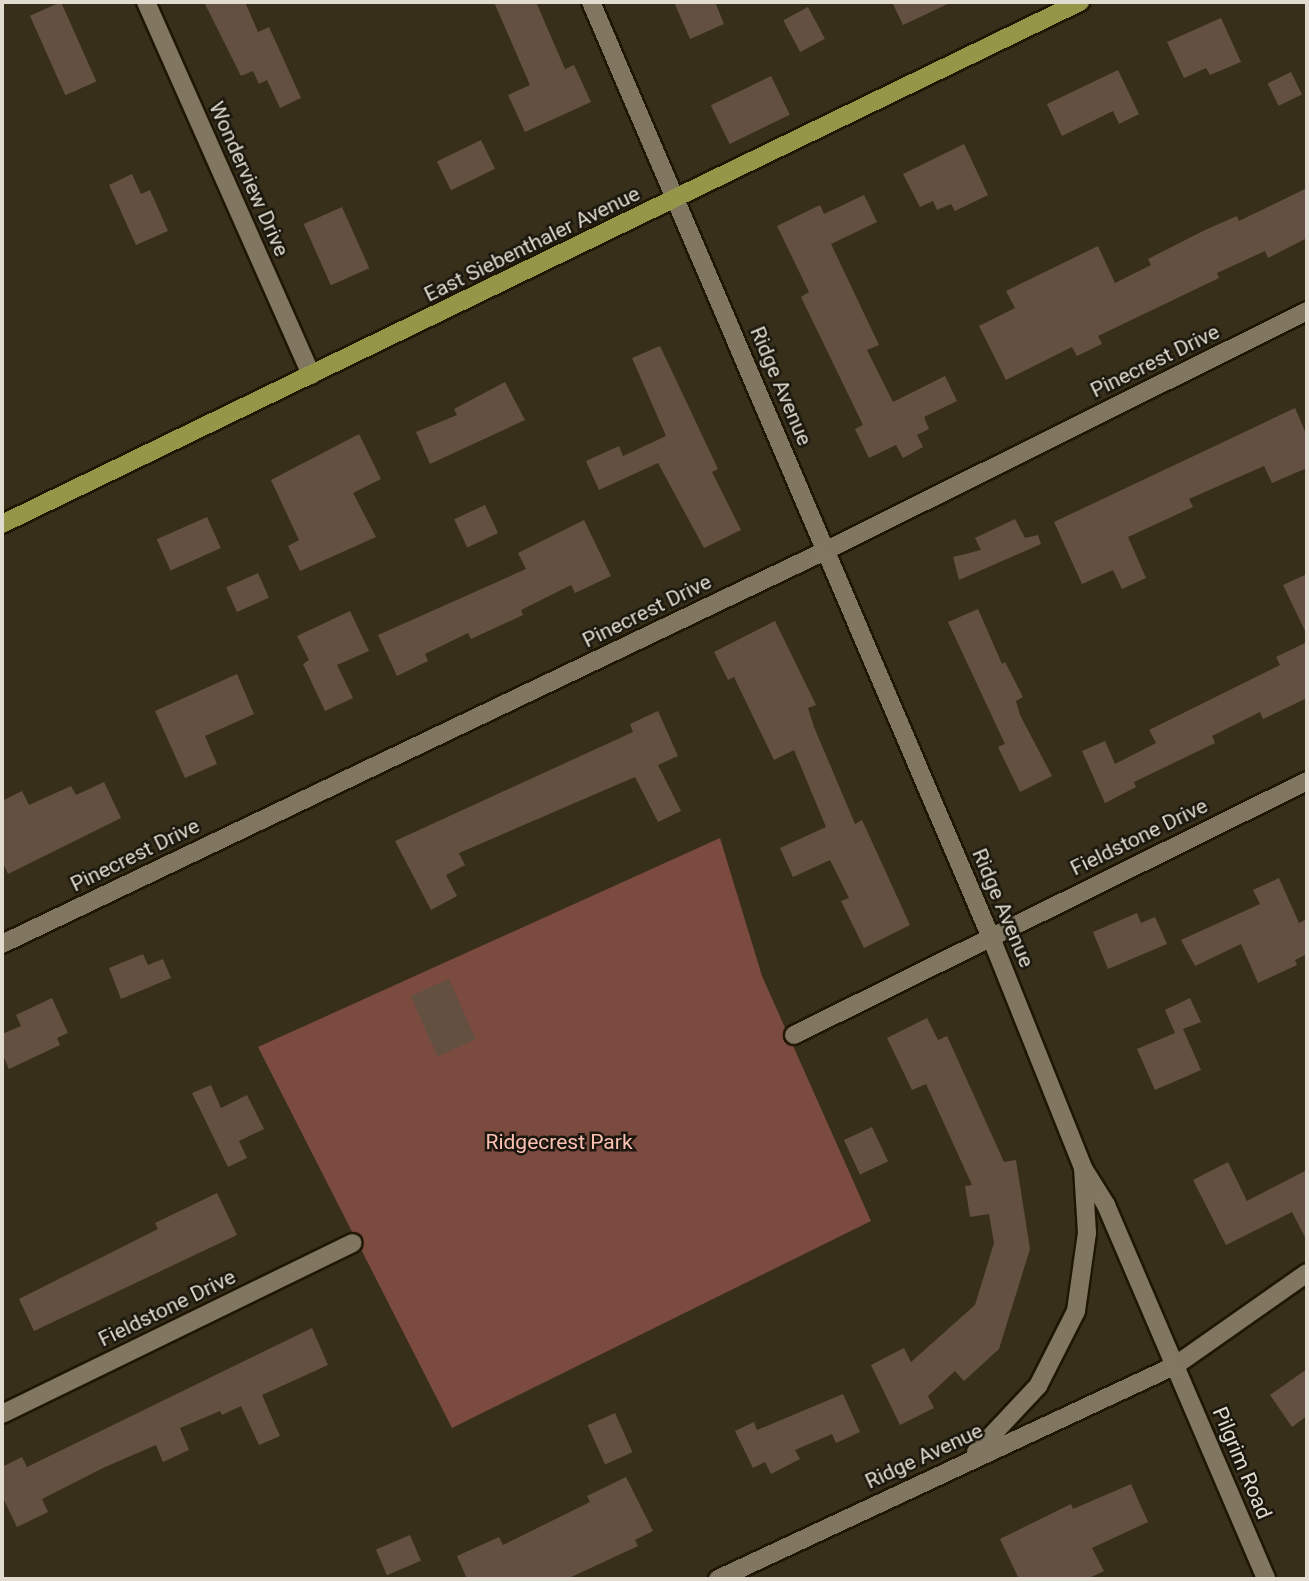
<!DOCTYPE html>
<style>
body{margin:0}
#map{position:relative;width:1309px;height:1581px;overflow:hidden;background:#372f1a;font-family:Roboto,sans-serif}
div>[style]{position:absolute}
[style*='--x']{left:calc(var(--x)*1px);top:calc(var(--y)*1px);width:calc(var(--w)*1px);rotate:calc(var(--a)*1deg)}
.green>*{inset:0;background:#7c4b40}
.building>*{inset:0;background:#635040;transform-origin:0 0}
.roads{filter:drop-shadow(2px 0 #1f1604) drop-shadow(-2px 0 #1f1604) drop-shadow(0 2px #1f1604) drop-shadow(0 -2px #1f1604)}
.minor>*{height:18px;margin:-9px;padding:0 9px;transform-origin:9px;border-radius:9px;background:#817761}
.major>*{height:18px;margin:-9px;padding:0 9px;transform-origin:9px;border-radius:9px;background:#959648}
span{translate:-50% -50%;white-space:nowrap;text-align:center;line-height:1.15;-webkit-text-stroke:5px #1b170e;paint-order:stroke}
.street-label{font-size:21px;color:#e1dccf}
.park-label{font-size:21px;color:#fcc1b3}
.frame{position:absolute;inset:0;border:4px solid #e1dccf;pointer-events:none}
</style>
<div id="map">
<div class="green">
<div style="clip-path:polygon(720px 838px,762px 976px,871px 1221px,452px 1428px,258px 1047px)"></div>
</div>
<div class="building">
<div style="left:61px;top:2px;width:87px;height:34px;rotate:66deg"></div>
<div style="clip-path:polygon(204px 2px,245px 2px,258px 32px,269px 27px,301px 98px,280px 108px,267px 80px,259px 84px,253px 71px,241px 76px)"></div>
<div style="clip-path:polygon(494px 2px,536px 2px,565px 69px,574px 65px,591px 102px,525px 132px,508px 95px,530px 85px)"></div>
<div style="clip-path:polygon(674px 2px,715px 2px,724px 24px,690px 39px)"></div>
<div style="clip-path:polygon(892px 2px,952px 2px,903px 25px)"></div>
<div style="left:808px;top:7px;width:36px;height:28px;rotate:62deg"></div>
<div style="clip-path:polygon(1221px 18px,1241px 62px,1210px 75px,1206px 68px,1184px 78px,1167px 42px)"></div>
<div style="clip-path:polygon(1118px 70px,1139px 114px,1119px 124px,1113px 111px,1062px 136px,1047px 104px)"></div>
<div style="left:1291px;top:72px;width:25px;height:26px;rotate:64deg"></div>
<div style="left:771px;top:76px;width:43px;height:67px;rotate:64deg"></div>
<div style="left:481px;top:140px;width:32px;height:49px;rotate:64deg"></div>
<div style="clip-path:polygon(964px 144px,988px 195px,955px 211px,951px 204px,937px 210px,933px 201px,920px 207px,903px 174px)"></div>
<div style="clip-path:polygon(132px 174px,141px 194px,150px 190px,168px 231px,136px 245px,109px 185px)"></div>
<div style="clip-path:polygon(1307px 188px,1307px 238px,1268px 258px,1265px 251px,1217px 273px,1219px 278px,1098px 336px,1102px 344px,1077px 356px,1072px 347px,1006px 380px,979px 326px,1015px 308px,1006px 291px,1098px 246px,1115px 283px,1151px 265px,1148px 259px,1205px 230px,1237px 216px,1239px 221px)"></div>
<div style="clip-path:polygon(864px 195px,877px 222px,831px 244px,879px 345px,867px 350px,893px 402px,945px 376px,957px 401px,924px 417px,929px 429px,917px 435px,923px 447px,903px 458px,896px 445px,869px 458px,855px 429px,863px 425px,801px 297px,809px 292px,777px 226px,820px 205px,824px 214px)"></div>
<div style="left:342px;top:207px;width:67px;height:42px;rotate:66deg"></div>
<div style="clip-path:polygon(660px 346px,718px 469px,712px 472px,741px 530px,704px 548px,658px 463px,599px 490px,586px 461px,619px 446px,623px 456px,666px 436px,632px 358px)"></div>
<div style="clip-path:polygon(505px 382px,525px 420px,430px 464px,416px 432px,457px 415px,454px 409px)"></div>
<div style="clip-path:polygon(1295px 408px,1307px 436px,1307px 468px,1272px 483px,1264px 466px,1189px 499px,1193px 507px,1128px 537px,1146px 578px,1122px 589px,1113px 570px,1082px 584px,1054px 522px)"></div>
<div style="clip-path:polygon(359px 434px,381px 479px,353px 493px,376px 537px,300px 571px,288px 546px,299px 540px,271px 480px)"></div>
<div style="left:485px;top:505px;width:31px;height:34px;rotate:65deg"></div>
<div style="left:207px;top:517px;width:34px;height:55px;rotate:66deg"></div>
<div style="clip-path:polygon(1015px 519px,1025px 538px,1038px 535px,1041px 544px,959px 580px,953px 557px,981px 550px,975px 538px)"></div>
<div style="clip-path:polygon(584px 520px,611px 576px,575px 593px,571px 585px,521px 610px,523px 615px,471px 639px,468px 633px,425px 654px,428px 661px,397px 676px,378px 635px,526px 569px,518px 553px)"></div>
<div style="left:258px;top:573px;width:27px;height:35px;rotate:66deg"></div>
<div style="clip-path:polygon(1307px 574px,1307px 635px,1283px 585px)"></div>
<div style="clip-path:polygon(978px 609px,1002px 664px,1005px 662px,1023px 697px,1016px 701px,1020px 715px,1052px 776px,1020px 792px,998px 747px,1005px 744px,948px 622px)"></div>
<div style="clip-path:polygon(350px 611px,369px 651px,337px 665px,353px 698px,325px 711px,303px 664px,309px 660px,297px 636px)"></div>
<div style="clip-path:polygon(775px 621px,816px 705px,808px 708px,814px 727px,855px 824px,862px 820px,910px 925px,864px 948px,841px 901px,849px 898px,830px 860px,793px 877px,780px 848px,826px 827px,794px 750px,774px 760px,734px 677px,728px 680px,714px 652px)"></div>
<div style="clip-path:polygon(1307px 642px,1307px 698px,1263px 719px,1260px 712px,1212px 736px,1215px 743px,1134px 782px,1136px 787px,1105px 803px,1082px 751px,1105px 741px,1115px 764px,1156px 743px,1149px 730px,1280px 665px,1276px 657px)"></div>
<div style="clip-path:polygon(237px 674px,254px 714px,205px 736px,217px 764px,185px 778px,155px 711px)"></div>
<div style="clip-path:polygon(658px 711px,678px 756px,658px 765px,681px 811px,658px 822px,635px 777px,459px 853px,465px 865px,446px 875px,457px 896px,431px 910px,395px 841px,633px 732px,630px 724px)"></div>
<div style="clip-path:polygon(104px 782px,121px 818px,8px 874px,2px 861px,2px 801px,22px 791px,29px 805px,71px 786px,76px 795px)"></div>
<div style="clip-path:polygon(1279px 878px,1299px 923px,1307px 919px,1307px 954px,1295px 960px,1297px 965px,1258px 983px,1241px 944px,1195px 966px,1181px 940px,1260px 904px,1253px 890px)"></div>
<div style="clip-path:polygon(1137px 913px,1141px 923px,1155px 917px,1167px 944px,1108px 969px,1093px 932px)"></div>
<div style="clip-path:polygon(143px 954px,148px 965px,163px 959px,171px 978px,121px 999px,109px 968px)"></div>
<div style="left:449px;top:979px;width:66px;height:42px;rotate:66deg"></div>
<div style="clip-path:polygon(52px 998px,68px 1033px,57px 1038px,60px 1045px,9px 1069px,2px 1053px,2px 1034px,21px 1026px,16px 1015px)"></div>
<div style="clip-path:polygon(1190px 998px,1201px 1022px,1183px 1029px,1201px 1070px,1155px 1090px,1137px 1049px,1175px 1033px,1165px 1010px)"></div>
<div style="clip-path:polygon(927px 1018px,938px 1040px,947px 1036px,1004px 1162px,1016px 1160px,1030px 1249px,999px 1349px,964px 1381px,955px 1371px,928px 1396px,934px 1408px,900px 1425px,871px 1365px,904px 1348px,911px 1362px,975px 1305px,994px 1243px,989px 1214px,970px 1217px,965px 1186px,972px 1185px,926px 1084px,912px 1090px,887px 1038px)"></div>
<div style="clip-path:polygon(211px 1085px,221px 1108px,247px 1095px,264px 1129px,239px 1141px,247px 1158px,228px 1167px,192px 1093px)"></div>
<div style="left:872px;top:1127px;width:38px;height:31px;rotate:65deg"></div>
<div style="clip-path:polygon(1228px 1162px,1247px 1201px,1307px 1170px,1307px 1241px,1292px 1212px,1226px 1245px,1193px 1180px)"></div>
<div style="clip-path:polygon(217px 1193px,237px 1235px,34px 1331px,19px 1299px,158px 1229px,155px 1223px)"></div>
<div style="clip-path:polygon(312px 1328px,328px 1365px,262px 1395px,280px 1436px,259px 1445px,241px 1406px,222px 1415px,220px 1411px,180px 1428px,189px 1450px,163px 1462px,156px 1445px,103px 1468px,42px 1499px,48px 1512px,17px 1527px,2px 1496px,2px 1467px,22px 1457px,27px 1467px)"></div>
<div style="clip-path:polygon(1307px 1369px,1307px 1416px,1292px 1427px,1270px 1395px)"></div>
<div style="clip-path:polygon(843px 1394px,860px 1432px,836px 1443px,832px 1434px,795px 1450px,800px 1459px,771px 1474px,765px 1462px,753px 1468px,735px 1431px,754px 1422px,757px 1430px)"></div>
<div style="left:615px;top:1413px;width:43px;height:30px;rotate:66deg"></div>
<div style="clip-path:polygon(626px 1477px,653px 1531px,635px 1540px,638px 1546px,567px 1579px,467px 1579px,457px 1556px,499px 1537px,503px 1545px,590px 1502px,587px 1496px)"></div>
<div style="clip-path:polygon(1131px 1484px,1148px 1522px,1092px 1548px,1104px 1571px,1087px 1579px,1019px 1579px,1000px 1539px,1071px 1504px,1073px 1509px)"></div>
<div style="left:410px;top:1535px;width:28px;height:37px;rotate:67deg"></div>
</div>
<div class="roads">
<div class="minor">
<div style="--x:146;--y:2;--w:408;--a:66.1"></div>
<div style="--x:591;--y:2;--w:1015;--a:66.85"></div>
<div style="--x:990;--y:935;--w:251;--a:68.2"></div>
<div style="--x:1083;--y:1168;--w:44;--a:58.1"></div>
<div style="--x:1106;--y:1205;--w:407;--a:66.8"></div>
<div style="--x:2;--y:944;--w:914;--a:-25.53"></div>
<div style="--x:827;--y:550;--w:536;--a:-26.47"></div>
<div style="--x:794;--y:1035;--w:572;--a:-26.34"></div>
<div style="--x:2;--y:1414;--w:390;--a:-26"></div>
<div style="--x:976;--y:1452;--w:91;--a:-46.8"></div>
<div style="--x:1038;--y:1386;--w:84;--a:-63.1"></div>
<div style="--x:1076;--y:1311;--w:79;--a:-82"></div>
<div style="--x:1087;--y:1233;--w:65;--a:-93.5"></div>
<div style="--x:718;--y:1579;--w:506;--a:-25.04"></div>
<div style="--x:1176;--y:1365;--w:160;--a:-35.1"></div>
</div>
<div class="major">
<div style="--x:2;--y:524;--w:1198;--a:-25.84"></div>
</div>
</div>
<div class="street-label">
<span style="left:249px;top:179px;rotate:66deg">Wonderview Drive</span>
<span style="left:532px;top:244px;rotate:-26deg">East Siebenthaler Avenue</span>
<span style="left:1155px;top:361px;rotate:-26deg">Pinecrest Drive</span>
<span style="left:781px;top:386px;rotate:67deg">Ridge Avenue</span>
<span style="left:647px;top:611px;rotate:-26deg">Pinecrest Drive</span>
<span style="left:1139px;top:837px;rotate:-26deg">Fieldstone Drive</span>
<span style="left:135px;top:855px;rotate:-26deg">Pinecrest Drive</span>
<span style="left:1003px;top:908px;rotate:67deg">Ridge Avenue</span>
<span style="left:167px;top:1308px;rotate:-26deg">Fieldstone Drive</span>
<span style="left:924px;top:1456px;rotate:-25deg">Ridge Avenue</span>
<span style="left:1242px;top:1463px;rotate:67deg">Pilgrim Road</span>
</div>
<div class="park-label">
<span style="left:559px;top:1142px">Ridgecrest Park</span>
</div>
<div class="frame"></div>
</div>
